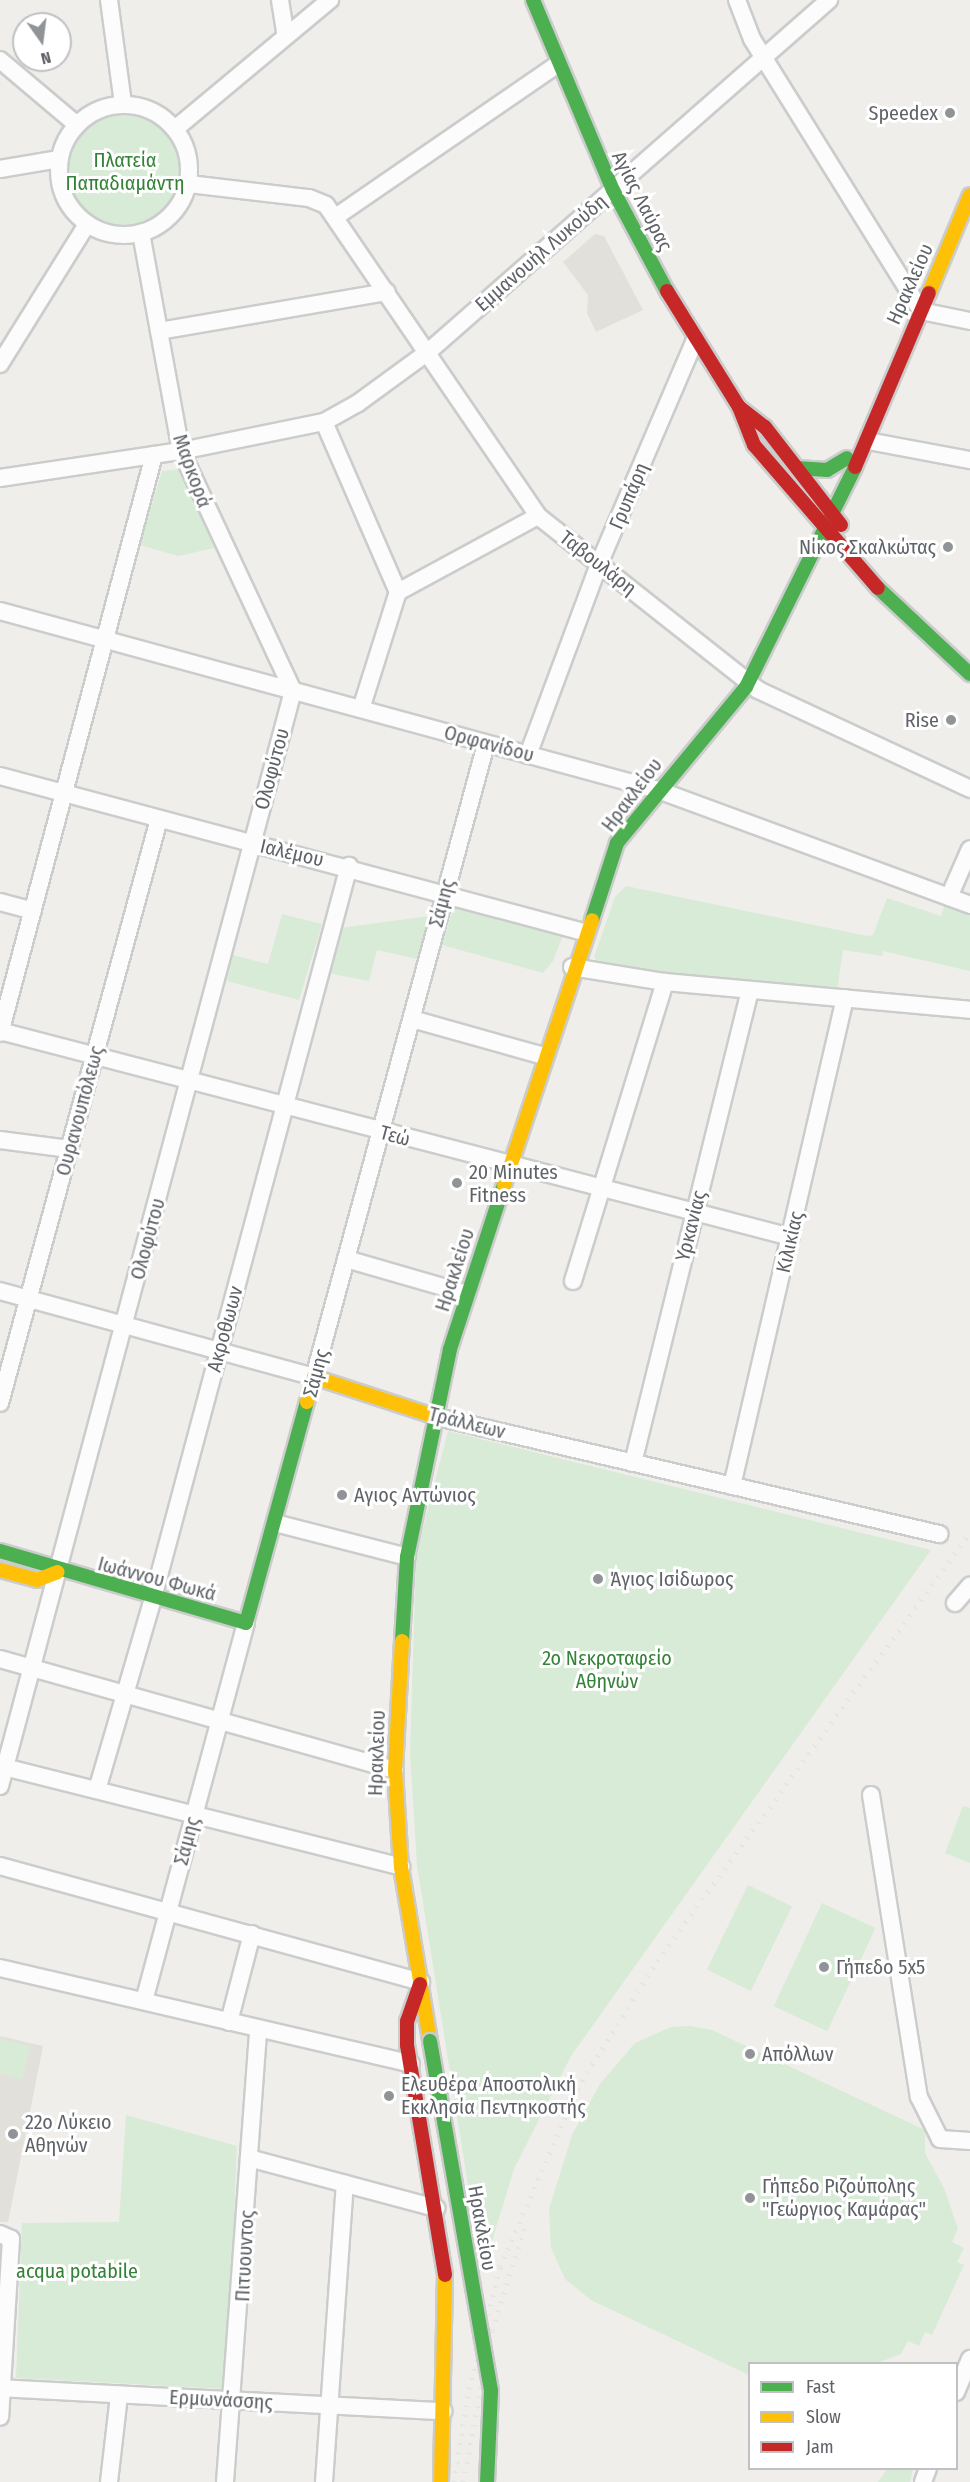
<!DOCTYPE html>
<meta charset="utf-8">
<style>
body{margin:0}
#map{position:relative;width:970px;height:2482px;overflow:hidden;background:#efeeea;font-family:"Fira Sans Condensed",sans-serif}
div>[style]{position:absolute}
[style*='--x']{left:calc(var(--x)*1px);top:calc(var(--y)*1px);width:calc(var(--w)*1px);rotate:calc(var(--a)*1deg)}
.education>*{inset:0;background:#e2e0da}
.green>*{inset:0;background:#d8ebd6;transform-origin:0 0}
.round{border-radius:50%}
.roads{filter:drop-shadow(2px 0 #cbcccc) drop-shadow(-2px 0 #cbcccc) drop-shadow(0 2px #cbcccc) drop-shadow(0 -2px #cbcccc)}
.street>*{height:16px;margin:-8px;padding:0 8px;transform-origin:8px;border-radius:8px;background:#fdfcfc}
.street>.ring{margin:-8px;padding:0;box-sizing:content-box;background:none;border:16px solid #fdfcfc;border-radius:50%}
.fast>*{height:14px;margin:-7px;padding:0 7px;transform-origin:7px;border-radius:7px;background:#4caf50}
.slow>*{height:14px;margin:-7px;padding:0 7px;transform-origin:7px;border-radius:7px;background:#ffc107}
.jam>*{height:14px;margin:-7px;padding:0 7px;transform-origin:7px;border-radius:7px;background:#c62828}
.rail>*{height:4.5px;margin-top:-2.25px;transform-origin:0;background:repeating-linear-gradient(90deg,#e4e4e4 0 1.5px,transparent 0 9.5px)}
.bridges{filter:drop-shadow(2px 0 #cacacb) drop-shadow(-2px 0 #cacacb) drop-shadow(0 2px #cacacb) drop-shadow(0 -2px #cacacb)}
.fast-bridge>*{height:14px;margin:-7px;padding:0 7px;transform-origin:7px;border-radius:7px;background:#4caf50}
.dots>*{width:16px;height:16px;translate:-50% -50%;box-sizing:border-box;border:3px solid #fff;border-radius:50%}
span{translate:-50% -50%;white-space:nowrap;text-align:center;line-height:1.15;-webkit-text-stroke:6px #fff;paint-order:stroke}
.poi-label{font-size:20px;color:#5f6368}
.right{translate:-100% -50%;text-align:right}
.left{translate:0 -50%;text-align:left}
.park-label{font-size:20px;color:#348238}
.street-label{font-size:20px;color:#5f6368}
.legend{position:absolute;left:748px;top:2362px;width:210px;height:108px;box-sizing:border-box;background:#fff;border:2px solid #bfc1c3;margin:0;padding:8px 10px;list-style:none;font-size:18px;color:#5f6368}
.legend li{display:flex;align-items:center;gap:12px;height:30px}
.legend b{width:30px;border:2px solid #bfc1c3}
.north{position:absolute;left:12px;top:12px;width:60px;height:60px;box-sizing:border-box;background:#fff;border:2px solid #bfc1c3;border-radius:50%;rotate:166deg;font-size:16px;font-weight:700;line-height:24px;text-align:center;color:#5f6368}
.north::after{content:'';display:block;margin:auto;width:21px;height:27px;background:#919496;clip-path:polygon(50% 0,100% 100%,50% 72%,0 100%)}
</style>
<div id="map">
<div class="education">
<div style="clip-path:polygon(595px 234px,604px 236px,643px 310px,596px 332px,587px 313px,588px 295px,563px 262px)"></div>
<div style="clip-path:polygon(0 2036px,43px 2046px,8px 2222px,0 2222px)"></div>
</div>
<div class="green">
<div class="round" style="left:68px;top:115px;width:114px;height:114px"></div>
<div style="clip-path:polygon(180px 469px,214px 548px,178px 556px,140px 545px,162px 471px)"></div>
<div style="clip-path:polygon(626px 886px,867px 936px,873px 935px,887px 898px,941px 916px,945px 904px,970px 913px,970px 971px,883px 951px,882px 956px,843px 950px,837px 990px,603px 968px,594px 957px,615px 897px)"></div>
<div style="clip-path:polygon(454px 905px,563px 936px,553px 961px,543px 973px,442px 945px)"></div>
<div style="clip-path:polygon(282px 914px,322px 924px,299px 1000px,227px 981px,233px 955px,268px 964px)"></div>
<div style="clip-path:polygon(429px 916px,417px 959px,377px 950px,369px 981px,328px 973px,340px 928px)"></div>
<div style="clip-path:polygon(448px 1431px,931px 1550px,571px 2056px,514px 2169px,482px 2273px,417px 1865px,410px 1754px,416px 1555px)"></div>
<div style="clip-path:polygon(963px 1806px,970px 1808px,970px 1863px,945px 1853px)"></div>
<div style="left:748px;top:1885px;width:49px;height:94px;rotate:26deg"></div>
<div style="left:822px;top:1903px;width:59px;height:114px;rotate:25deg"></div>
<div style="clip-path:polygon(690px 2026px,712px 2030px,925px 2130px,925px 2153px,944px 2188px,958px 2229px,952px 2242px,964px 2248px,957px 2262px,964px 2265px,932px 2335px,925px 2332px,919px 2346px,908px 2341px,901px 2354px,877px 2363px,750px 2364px,749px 2375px,591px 2300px,565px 2279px,551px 2248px,549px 2209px,572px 2135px,600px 2084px,635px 2043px,671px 2027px)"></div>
<div style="clip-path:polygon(0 2039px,30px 2046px,22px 2079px,0 2073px)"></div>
<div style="clip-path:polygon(126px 2115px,237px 2146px,227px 2389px,16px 2378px,22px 2223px,119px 2222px)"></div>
<div style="clip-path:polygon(887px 2469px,887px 2468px,913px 2469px,910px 2482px,878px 2482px)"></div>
</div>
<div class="roads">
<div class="street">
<div style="--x:109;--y:0;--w:105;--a:82.3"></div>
<div style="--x:280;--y:0;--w:36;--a:81"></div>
<div style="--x:737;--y:0;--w:42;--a:69"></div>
<div style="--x:752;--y:39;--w:320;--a:58.1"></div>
<div style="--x:921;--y:311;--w:50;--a:11.5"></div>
<div style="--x:0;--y:60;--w:99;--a:40.1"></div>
<div class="ring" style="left:59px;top:105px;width:114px;height:114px"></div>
<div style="--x:175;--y:129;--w:202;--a:-39.8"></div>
<div style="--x:0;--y:169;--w:60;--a:-9.6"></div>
<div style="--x:189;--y:184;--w:121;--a:6.7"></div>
<div style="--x:309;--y:198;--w:18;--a:22"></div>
<div style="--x:326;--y:205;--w:376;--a:55.7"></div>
<div style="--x:538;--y:516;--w:280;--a:38.3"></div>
<div style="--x:758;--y:690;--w:234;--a:25"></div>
<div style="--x:337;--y:216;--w:268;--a:-34.5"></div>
<div style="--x:159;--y:331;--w:231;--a:-9.7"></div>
<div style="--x:0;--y:364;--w:165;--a:-58.1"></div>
<div style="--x:324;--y:422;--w:185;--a:66.5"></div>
<div style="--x:868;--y:441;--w:104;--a:10.6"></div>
<div style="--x:0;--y:478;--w:183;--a:-8.5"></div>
<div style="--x:181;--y:451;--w:146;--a:-11.5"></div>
<div style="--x:324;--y:422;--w:39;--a:-29"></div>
<div style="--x:358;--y:403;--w:87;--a:-36.1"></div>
<div style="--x:428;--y:352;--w:534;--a:-41.28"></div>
<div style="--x:0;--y:611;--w:682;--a:15.22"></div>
<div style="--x:658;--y:790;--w:333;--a:20.2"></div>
<div style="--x:361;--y:709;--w:123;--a:-72.5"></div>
<div style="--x:398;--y:592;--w:159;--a:-28.5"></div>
<div style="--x:528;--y:755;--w:204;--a:-69.6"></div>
<div style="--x:599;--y:564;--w:244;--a:-66.8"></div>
<div style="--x:0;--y:776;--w:604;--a:14.96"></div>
<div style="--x:949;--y:897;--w:52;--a:-66.4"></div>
<div style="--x:0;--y:902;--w:34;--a:15"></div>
<div style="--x:572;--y:967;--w:94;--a:9.2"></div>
<div style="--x:665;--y:982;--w:306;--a:5.2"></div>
<div style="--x:412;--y:1019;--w:137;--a:15.7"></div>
<div style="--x:0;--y:1031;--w:817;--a:14.6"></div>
<div style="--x:0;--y:1033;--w:598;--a:-75.08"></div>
<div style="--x:0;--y:1140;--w:70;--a:7.4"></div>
<div style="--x:346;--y:1259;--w:126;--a:16.1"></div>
<div style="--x:573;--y:1281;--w:313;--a:-72.9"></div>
<div style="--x:0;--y:1291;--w:326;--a:15.3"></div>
<div style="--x:314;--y:1377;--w:656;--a:-74.8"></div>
<div style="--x:0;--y:1403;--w:605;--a:-74.77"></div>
<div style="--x:433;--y:1416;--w:520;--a:13.13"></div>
<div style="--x:633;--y:1463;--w:487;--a:-76.1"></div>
<div style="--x:732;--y:1486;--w:501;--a:-76.96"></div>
<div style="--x:275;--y:1523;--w:136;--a:14.4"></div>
<div style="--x:955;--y:1603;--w:23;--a:-49"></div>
<div style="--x:0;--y:1659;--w:410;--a:15.7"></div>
<div style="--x:0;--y:1766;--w:414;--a:14.1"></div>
<div style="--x:0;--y:1786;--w:1134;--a:-75.02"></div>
<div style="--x:293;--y:691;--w:265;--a:-115"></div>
<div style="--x:181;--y:451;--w:222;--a:-100.4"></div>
<div style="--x:97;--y:1790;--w:200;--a:-73.7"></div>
<div style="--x:153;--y:1598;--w:758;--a:-75.01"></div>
<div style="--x:871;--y:1795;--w:306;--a:81"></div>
<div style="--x:919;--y:2097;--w:47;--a:63.4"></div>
<div style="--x:940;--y:2139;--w:30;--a:4"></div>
<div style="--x:0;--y:1866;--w:437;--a:15.4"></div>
<div style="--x:0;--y:1968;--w:422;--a:13.1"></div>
<div style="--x:144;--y:2001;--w:392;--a:-74.9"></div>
<div style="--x:229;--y:2022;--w:91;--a:-75.4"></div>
<div style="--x:249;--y:2158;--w:194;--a:15"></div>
<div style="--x:0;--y:2234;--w:12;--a:24"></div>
<div style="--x:11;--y:2239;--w:178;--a:93.5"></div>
<div style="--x:0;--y:2388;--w:444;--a:3"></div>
<div style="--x:956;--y:2392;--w:36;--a:-67"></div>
<div style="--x:109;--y:2482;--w:88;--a:-83.4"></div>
<div style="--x:225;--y:2482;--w:454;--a:-85.8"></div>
<div style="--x:324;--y:2482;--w:299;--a:-86"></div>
<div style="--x:923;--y:2482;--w:15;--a:-70"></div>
</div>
<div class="fast">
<div style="--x:533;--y:0;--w:206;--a:67.2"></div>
<div style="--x:613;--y:190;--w:115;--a:61.9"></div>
<div style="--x:797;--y:468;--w:30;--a:4"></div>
<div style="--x:827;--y:470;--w:23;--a:-31"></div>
<div style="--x:878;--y:588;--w:126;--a:43.1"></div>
<div style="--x:592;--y:920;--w:81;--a:-72"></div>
<div style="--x:617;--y:843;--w:202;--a:-50.4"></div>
<div style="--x:746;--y:687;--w:246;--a:-63.6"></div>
<div style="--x:0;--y:1551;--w:256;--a:16.3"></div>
<div style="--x:246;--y:1623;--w:229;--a:-74.6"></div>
<div style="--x:402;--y:1641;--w:84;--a:-86.6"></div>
<div style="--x:407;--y:1557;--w:212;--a:-78.3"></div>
<div style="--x:450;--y:1349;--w:173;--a:-71.8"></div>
</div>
<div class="slow">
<div style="--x:929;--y:293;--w:106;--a:-67.3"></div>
<div style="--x:504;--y:1185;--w:279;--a:-71.6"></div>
<div style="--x:307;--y:1402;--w:26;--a:-74"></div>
<div style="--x:314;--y:1377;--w:125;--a:18.1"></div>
<div style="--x:0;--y:1570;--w:38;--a:15"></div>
<div style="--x:37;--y:1580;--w:22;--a:-21"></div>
<div style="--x:402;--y:1641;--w:129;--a:93.1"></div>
<div style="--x:395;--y:1770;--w:97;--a:86.5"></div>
<div style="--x:401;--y:1867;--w:176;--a:80.5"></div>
<div style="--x:441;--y:2482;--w:207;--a:-88.9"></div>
</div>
<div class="jam">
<div style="--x:667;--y:291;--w:137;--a:58.2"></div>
<div style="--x:739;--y:407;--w:41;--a:68.5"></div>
<div style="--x:754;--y:445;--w:189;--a:49.1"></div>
<div style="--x:739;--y:407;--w:33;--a:38"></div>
<div style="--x:765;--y:427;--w:124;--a:52.2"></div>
<div style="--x:855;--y:467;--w:189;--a:-67"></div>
<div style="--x:420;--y:1984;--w:39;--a:109"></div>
<div style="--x:407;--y:2021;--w:24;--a:90"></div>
<div style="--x:407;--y:2045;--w:233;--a:80.6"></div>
</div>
</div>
<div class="rail">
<div style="--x:454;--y:2482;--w:85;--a:-81.2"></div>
<div style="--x:467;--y:2398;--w:135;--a:-75.9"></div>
<div style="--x:500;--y:2267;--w:194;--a:-66.6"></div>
<div style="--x:577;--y:2089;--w:151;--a:-58"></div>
<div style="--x:657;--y:1961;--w:530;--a:-53.82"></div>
<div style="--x:463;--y:2482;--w:155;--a:-79.2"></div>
<div style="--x:492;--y:2330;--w:109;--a:-72.4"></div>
</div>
<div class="bridges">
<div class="fast-bridge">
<div style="--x:430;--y:2041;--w:355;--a:80.1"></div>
<div style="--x:491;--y:2391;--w:91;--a:92.5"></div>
</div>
</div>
<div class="dots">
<div style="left:950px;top:113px;background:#919496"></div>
<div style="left:948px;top:547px;background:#919496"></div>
<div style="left:951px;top:720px;background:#919496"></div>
<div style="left:457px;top:1183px;background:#919496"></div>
<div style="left:342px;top:1495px;background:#919496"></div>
<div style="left:598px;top:1579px;background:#919496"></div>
<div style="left:824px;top:1967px;background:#919496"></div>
<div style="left:750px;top:2054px;background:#919496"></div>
<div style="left:389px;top:2096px;background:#919496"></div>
<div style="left:13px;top:2134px;background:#919496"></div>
<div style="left:750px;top:2198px;background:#919496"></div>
</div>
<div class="poi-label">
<span class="right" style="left:938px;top:113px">Speedex</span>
<span class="right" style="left:936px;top:547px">Νίκος Σκαλκώτας</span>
<span class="right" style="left:939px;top:720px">Rise</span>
<span class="left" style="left:469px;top:1184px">20 Μinutes<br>Fitness</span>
<span class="left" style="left:354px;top:1495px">Αγιος Αντώνιος</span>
<span class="left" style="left:610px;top:1579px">Άγιος Ισίδωρος</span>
<span class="left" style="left:836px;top:1967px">Γήπεδο 5x5</span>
<span class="left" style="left:762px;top:2054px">Απόλλων</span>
<span class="left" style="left:401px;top:2096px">Ελευθέρα Αποστολική<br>Εκκλησία Πεντηκοστής</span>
<span class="left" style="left:25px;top:2134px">22ο Λύκειο<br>Αθηνών</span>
<span class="left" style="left:762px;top:2198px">Γήπεδο Ριζούπολης<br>"Γεώργιος Καμάρας"</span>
</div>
<div class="park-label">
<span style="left:125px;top:172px">Πλατεία<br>Παπαδιαμάντη</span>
<span style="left:607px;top:1670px">2ο Νεκροταφείο<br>Αθηνών</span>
<span style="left:77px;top:2271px">acqua potabile</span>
</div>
<div class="street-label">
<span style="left:642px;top:201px;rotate:63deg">Αγίας Λαύρας</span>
<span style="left:541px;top:253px;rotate:-41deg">Εμμανουήλ Λυκούδη</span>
<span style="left:910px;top:284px;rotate:-66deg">Ηρακλείου</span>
<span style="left:192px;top:471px;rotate:70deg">Μαρκορά</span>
<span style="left:629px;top:496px;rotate:-67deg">Γρυπάρη</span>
<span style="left:598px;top:563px;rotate:38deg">Ταβουλάρη</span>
<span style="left:489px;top:744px;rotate:15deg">Ορφανίδου</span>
<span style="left:272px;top:769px;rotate:-75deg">Ολοφύτου</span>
<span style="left:632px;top:795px;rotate:-53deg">Ηρακλείου</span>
<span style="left:292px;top:853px;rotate:13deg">Ιαλέμου</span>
<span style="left:442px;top:903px;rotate:-75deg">Σάμης</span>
<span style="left:80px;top:1111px;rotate:-75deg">Ουρανουπόλεως</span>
<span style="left:395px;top:1136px;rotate:15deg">Τεώ</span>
<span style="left:691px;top:1226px;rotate:-76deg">Υρκανίας</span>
<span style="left:148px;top:1239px;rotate:-75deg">Ολοφύτου</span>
<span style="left:790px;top:1242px;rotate:-77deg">Κιλικίας</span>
<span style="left:455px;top:1270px;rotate:-72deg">Ηρακλείου</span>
<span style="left:225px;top:1329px;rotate:-75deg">Ακροθωων</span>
<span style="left:316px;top:1373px;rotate:-75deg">Σάμης</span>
<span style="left:467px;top:1423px;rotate:14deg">Τράλλεων</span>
<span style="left:157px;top:1579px;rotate:15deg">Ιωάννου Φωκά</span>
<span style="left:377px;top:1753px;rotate:-88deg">Ηρακλείου</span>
<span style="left:187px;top:1841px;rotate:-75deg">Σάμης</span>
<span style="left:482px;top:2228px;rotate:80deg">Ηρακλείου</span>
<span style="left:245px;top:2256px;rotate:-87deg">Πιτυουντος</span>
<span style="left:221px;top:2400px;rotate:3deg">Ερμωνάσσης</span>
</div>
<ul class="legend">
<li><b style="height:8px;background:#4caf50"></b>Fast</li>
<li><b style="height:8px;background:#ffc107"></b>Slow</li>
<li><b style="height:8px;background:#c62828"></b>Jam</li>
</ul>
<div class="north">N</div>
</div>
